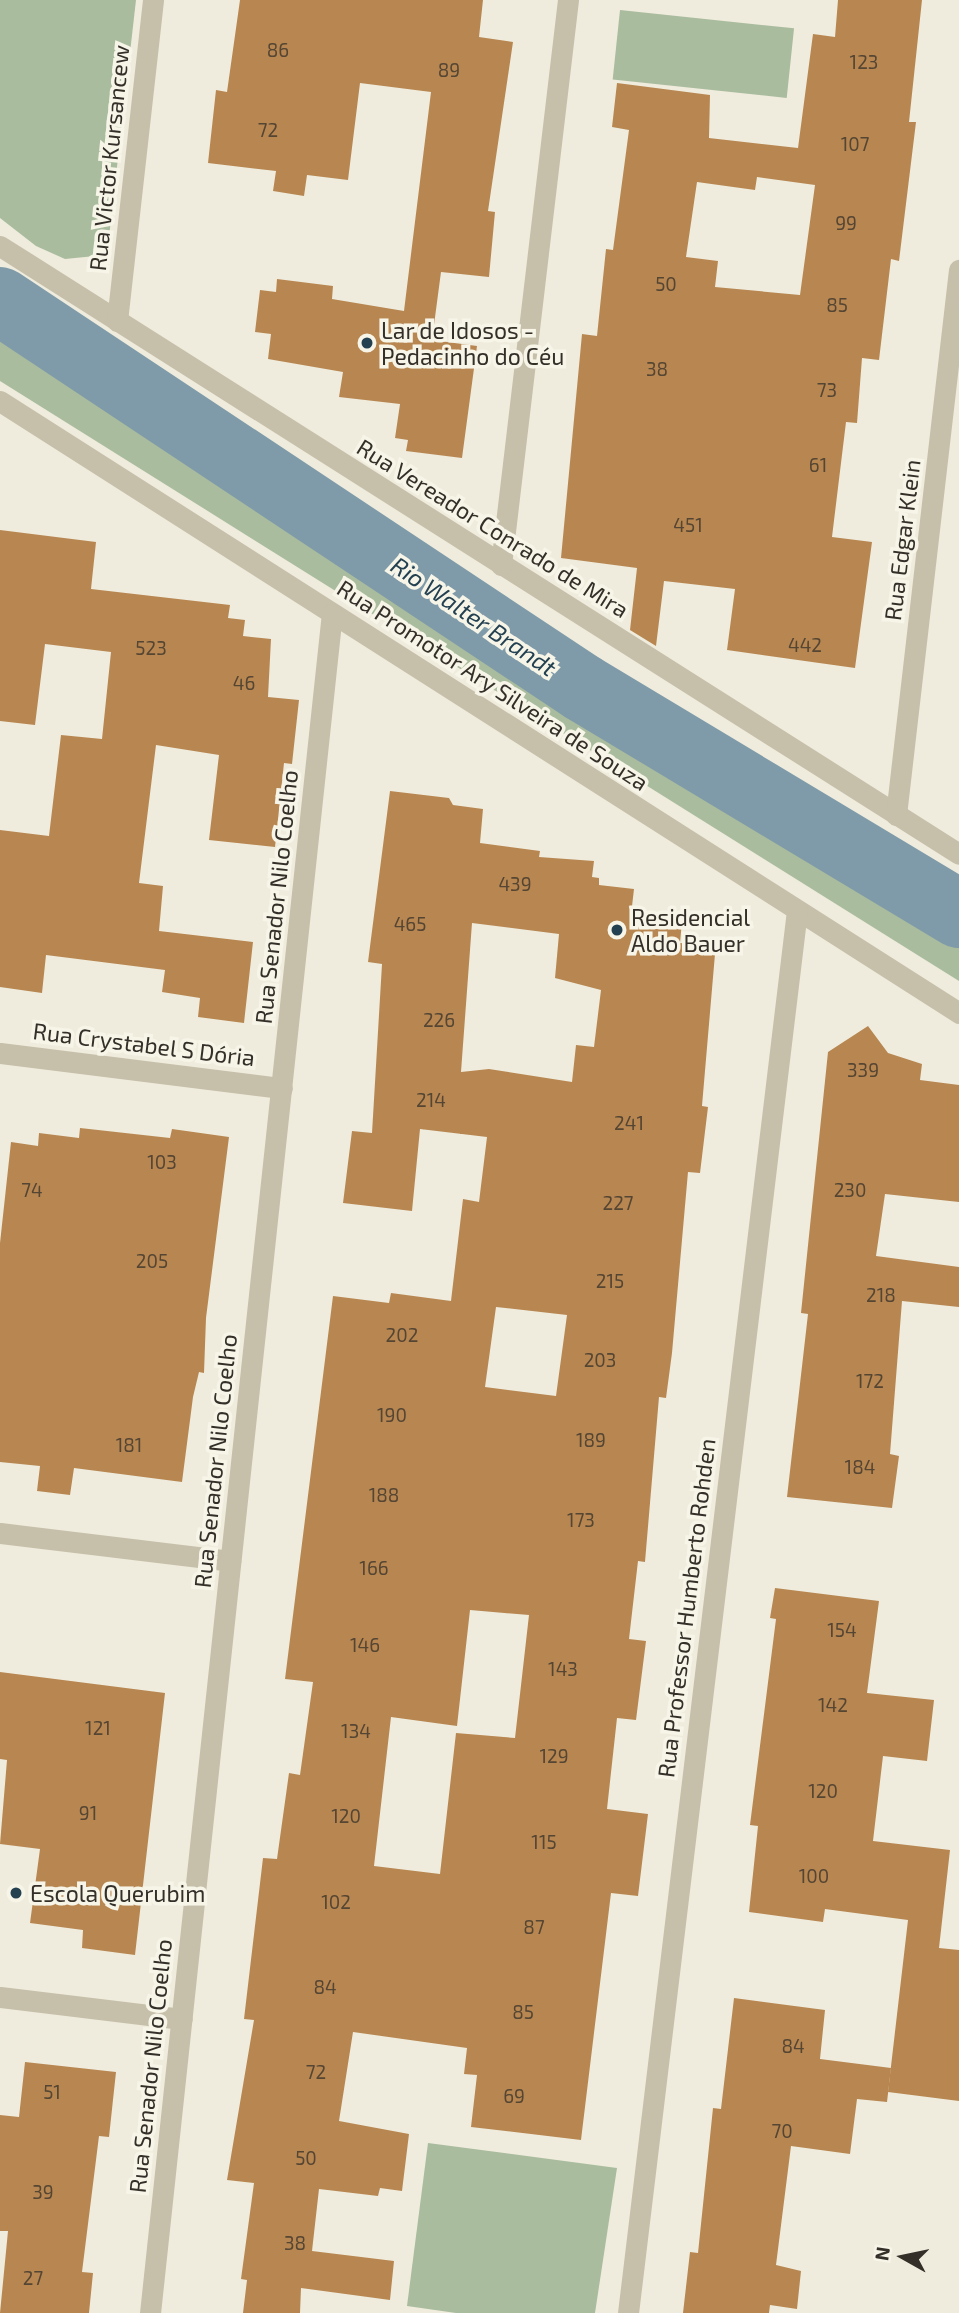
<!DOCTYPE html>
<meta charset="utf-8">
<style>
body{margin:0}
#map{position:relative;width:959px;height:2313px;overflow:hidden;background:#efecdd;font-family:"Exo 2",sans-serif}
div>[style]{position:absolute}
[style*='--x']{left:calc(var(--x)*1px);top:calc(var(--y)*1px);width:calc(var(--w)*1px);rotate:calc(var(--a)*1deg)}
.green>*{inset:0;background:#aabc9e;transform-origin:0 0}
.river>*{height:68px;margin:-34px;padding:0 34px;transform-origin:34px;border-radius:34px;background:#7f9ba9}
.building>*{inset:0;background:#b88751}
.minor>*{height:21px;margin:-10.5px;padding:0 10.5px;transform-origin:10.5px;border-radius:10.5px;background:#c6bfaa}
.dots>*{width:19px;height:19px;translate:-50% -50%;box-sizing:border-box;border:4px solid #f7f5e8;border-radius:50%}
span{translate:-50% -50%;white-space:nowrap;text-align:center;line-height:1.15;-webkit-text-stroke:7px #f7f5e8;paint-order:stroke}
.number-label{font-size:19px;color:#554533}
.number-label span{-webkit-text-stroke-width:0}
.street-label{font-size:23px;color:#342f29}
.poi-label{font-size:23px;color:#342f29}
.left{translate:0 -50%;text-align:left}
.water-label{font-size:24px;color:#234151;font-style:italic}
.north{position:absolute;left:868px;top:2222px;width:70px;height:70px;-webkit-text-stroke:5px #f7f5e8;paint-order:stroke;rotate:279deg;font-size:19px;font-weight:700;line-height:28px;text-align:center;color:#342f29}
.north::after{content:'';display:block;margin:auto;width:24px;height:32px;background:#342f29;clip-path:polygon(50% 0,100% 100%,50% 72%,0 100%)}
</style>
<div id="map">
<div class="green">
<div style="clip-path:polygon(0 0,136px 0,109px 237px,95px 256px,65px 259px,36px 246px,0 218px)"></div>
<div style="left:620px;top:10px;width:175px;height:70px;rotate:6deg"></div>
<div style="clip-path:polygon(0 282px,959px 903px,959px 981px,0 381px)"></div>
<div style="clip-path:polygon(428px 2143px,617px 2168px,595px 2313px,456px 2313px,407px 2306px)"></div>
</div>
<div class="river">
<div style="--x:0;--y:301;--w:700;--a:33.58"></div>
<div style="--x:583;--y:688;--w:439;--a:31"></div>
</div>
<div class="building">
<div style="clip-path:polygon(240px 0,483px 0,479px 37px,513px 42px,488px 211px,495px 212px,489px 277px,441px 272px,432px 340px,477px 346px,462px 458px,406px 451px,408px 440px,395px 438px,400px 404px,339px 397px,343px 372px,268px 359px,271px 334px,255px 332px,260px 290px,276px 292px,277px 279px,333px 286px,332px 299px,404px 311px,431px 92px,360px 83px,348px 180px,307px 175px,304px 196px,273px 191px,276px 171px,208px 163px,216px 90px,227px 92px)"></div>
<div style="clip-path:polygon(evenodd,838px 0,922px 0,909px 122px,916px 122px,899px 261px,891px 259px,879px 360px,862px 358px,857px 423px,846px 422px,832px 537px,872px 542px,855px 668px,727px 650px,735px 589px,664px 581px,656px 646px,630px 630px,637px 568px,561px 558px,582px 334px,597px 336px,606px 249px,613px 250px,629px 130px,612px 127px,617px 83px,710px 95px,709px 138px,798px 148px,813px 34px,835px 37px,838px 0,757px 177px,815px 185px,800px 295px,715px 287px,718px 261px,686px 257px,697px 182px,755px 190px,757px 177px)"></div>
<div style="clip-path:polygon(0 530px,96px 542px,91px 589px,230px 605px,228px 618px,245px 620px,243px 636px,271px 639px,268px 697px,299px 700px,292px 764px,284px 763px,275px 847px,209px 840px,219px 755px,156px 745px,139px 883px,163px 886px,159px 931px,253px 942px,244px 1023px,198px 1017px,200px 998px,162px 992px,165px 970px,46px 955px,42px 993px,0 987px,0 830px,49px 836px,61px 735px,102px 739px,111px 652px,45px 644px,35px 725px,0 721px)"></div>
<div style="clip-path:polygon(evenodd,390px 791px,449px 798px,453px 805px,483px 809px,480px 843px,540px 851px,539px 857px,594px 861px,592px 877px,599px 878px,599px 885px,634px 889px,631px 915px,682px 921px,680px 943px,697px 944px,697px 954px,715px 954px,702px 1106px,708px 1107px,700px 1173px,688px 1172px,672px 1353px,666px 1398px,659px 1397px,645px 1562px,638px 1561px,629px 1639px,646px 1641px,636px 1720px,617px 1718px,607px 1809px,648px 1814px,638px 1896px,611px 1893px,581px 2140px,471px 2127px,477px 2075px,464px 2074px,467px 2048px,353px 2032px,339px 2121px,409px 2134px,402px 2191px,380px 2188px,378px 2196px,319px 2189px,312px 2251px,394px 2261px,390px 2300px,301px 2288px,300px 2313px,243px 2313px,247px 2280px,241px 2279px,254px 2183px,227px 2180px,254px 2020px,244px 2019px,263px 1858px,277px 1859px,289px 1773px,300px 1775px,313px 1682px,285px 1679px,333px 1296px,389px 1303px,391px 1293px,451px 1301px,463px 1199px,479px 1202px,487px 1137px,420px 1129px,412px 1211px,343px 1203px,352px 1131px,372px 1133px,382px 964px,368px 962px,390px 791px,472px 923px,559px 934px,555px 978px,601px 990px,594px 1047px,576px 1045px,572px 1082px,489px 1069px,461px 1072px,472px 923px,390px 791px,496px 1307px,567px 1315px,556px 1396px,485px 1387px,496px 1307px,390px 791px,470px 1610px,529px 1615px,515px 1738px,456px 1733px,440px 1874px,374px 1866px,391px 1717px,457px 1726px,470px 1610px)"></div>
<div style="clip-path:polygon(868px 1026px,888px 1053px,922px 1064px,920px 1080px,959px 1085px,959px 1202px,885px 1194px,876px 1256px,959px 1267px,959px 1307px,902px 1301px,890px 1454px,899px 1456px,892px 1508px,787px 1497px,808px 1314px,801px 1313px,828px 1052px)"></div>
<div style="clip-path:polygon(80px 1128px,170px 1138px,172px 1129px,229px 1137px,206px 1318px,204px 1373px,199px 1372px,193px 1397px,182px 1482px,74px 1468px,70px 1495px,37px 1491px,40px 1466px,0 1462px,0 1243px,11px 1142px,38px 1146px,39px 1133px,79px 1138px)"></div>
<div style="clip-path:polygon(775px 1588px,879px 1601px,867px 1693px,934px 1700px,927px 1761px,883px 1756px,873px 1841px,950px 1850px,939px 1948px,959px 1950px,959px 2101px,888px 2092px,908px 1920px,825px 1909px,823px 1922px,749px 1912px,758px 1826px,750px 1825px,776px 1619px,770px 1618px)"></div>
<div style="clip-path:polygon(0 1672px,165px 1693px,135px 1955px,82px 1948px,83px 1930px,30px 1923px,40px 1849px,0 1844px,7px 1760px,0 1759px)"></div>
<div style="clip-path:polygon(734px 1998px,825px 2010px,820px 2059px,891px 2068px,887px 2102px,857px 2099px,850px 2154px,791px 2146px,776px 2265px,801px 2271px,797px 2309px,770px 2305px,769px 2313px,683px 2313px,690px 2252px,698px 2253px,713px 2108px,721px 2109px)"></div>
<div style="clip-path:polygon(25px 2062px,116px 2072px,109px 2137px,99px 2136px,82px 2272px,93px 2273px,89px 2313px,0 2313px,8px 2231px,0 2231px,0 2115px,19px 2117px)"></div>
</div>
<div class="minor">
<div style="--x:0;--y:246;--w:1135;--a:32.37"></div>
<div style="--x:117;--y:321;--w:323;--a:-83.6"></div>
<div style="--x:0;--y:401;--w:1138;--a:32.54"></div>
<div style="--x:501;--y:565;--w:569;--a:-83.24"></div>
<div style="--x:896;--y:815;--w:549;--a:-83.41"></div>
<div style="--x:0;--y:1053;--w:284;--a:7.1"></div>
<div style="--x:0;--y:1533;--w:232;--a:6.9"></div>
<div style="--x:0;--y:1997;--w:183;--a:6.9"></div>
<div style="--x:150;--y:2313;--w:1709;--a:-83.89"></div>
<div style="--x:628;--y:2313;--w:1413;--a:-83.13"></div>
</div>
<div class="dots">
<div style="left:367px;top:343px;background:#234151"></div>
<div style="left:617px;top:930px;background:#234151"></div>
<div style="left:16px;top:1893px;background:#234151"></div>
</div>
<div class="number-label">
<span style="left:278px;top:50px">86</span>
<span style="left:864px;top:62px">123</span>
<span style="left:449px;top:70px">89</span>
<span style="left:268px;top:130px">72</span>
<span style="left:855px;top:144px">107</span>
<span style="left:846px;top:223px">99</span>
<span style="left:666px;top:284px">50</span>
<span style="left:837px;top:305px">85</span>
<span style="left:657px;top:369px">38</span>
<span style="left:827px;top:390px">73</span>
<span style="left:818px;top:465px">61</span>
<span style="left:688px;top:525px">451</span>
<span style="left:805px;top:645px">442</span>
<span style="left:151px;top:648px">523</span>
<span style="left:244px;top:683px">46</span>
<span style="left:515px;top:884px">439</span>
<span style="left:410px;top:924px">465</span>
<span style="left:439px;top:1020px">226</span>
<span style="left:863px;top:1070px">339</span>
<span style="left:431px;top:1100px">214</span>
<span style="left:629px;top:1123px">241</span>
<span style="left:162px;top:1162px">103</span>
<span style="left:32px;top:1190px">74</span>
<span style="left:850px;top:1190px">230</span>
<span style="left:618px;top:1203px">227</span>
<span style="left:152px;top:1261px">205</span>
<span style="left:610px;top:1281px">215</span>
<span style="left:881px;top:1295px">218</span>
<span style="left:402px;top:1335px">202</span>
<span style="left:600px;top:1360px">203</span>
<span style="left:870px;top:1381px">172</span>
<span style="left:392px;top:1415px">190</span>
<span style="left:591px;top:1440px">189</span>
<span style="left:129px;top:1445px">181</span>
<span style="left:860px;top:1467px">184</span>
<span style="left:384px;top:1495px">188</span>
<span style="left:581px;top:1520px">173</span>
<span style="left:374px;top:1568px">166</span>
<span style="left:842px;top:1630px">154</span>
<span style="left:365px;top:1645px">146</span>
<span style="left:563px;top:1669px">143</span>
<span style="left:833px;top:1705px">142</span>
<span style="left:98px;top:1728px">121</span>
<span style="left:356px;top:1731px">134</span>
<span style="left:554px;top:1756px">129</span>
<span style="left:823px;top:1791px">120</span>
<span style="left:88px;top:1813px">91</span>
<span style="left:346px;top:1816px">120</span>
<span style="left:544px;top:1842px">115</span>
<span style="left:814px;top:1876px">100</span>
<span style="left:336px;top:1902px">102</span>
<span style="left:534px;top:1927px">87</span>
<span style="left:325px;top:1987px">84</span>
<span style="left:523px;top:2012px">85</span>
<span style="left:793px;top:2046px">84</span>
<span style="left:316px;top:2072px">72</span>
<span style="left:52px;top:2092px">51</span>
<span style="left:514px;top:2096px">69</span>
<span style="left:782px;top:2131px">70</span>
<span style="left:306px;top:2158px">50</span>
<span style="left:43px;top:2192px">39</span>
<span style="left:295px;top:2243px">38</span>
<span style="left:33px;top:2278px">27</span>
</div>
<div class="street-label">
<span style="left:109px;top:158px;rotate:-84deg">Rua Victor Kursancew</span>
<span style="left:493px;top:528px;rotate:32deg">Rua Vereador Conrado de Mira</span>
<span style="left:902px;top:540px;rotate:-83deg">Rua Edgar Klein</span>
<span style="left:493px;top:685px;rotate:33deg">Rua Promotor Ary Silveira de Souza</span>
<span style="left:276px;top:897px;rotate:-84deg">Rua Senador Nilo Coelho</span>
<span style="left:144px;top:1044px;rotate:7deg">Rua Crystabel S Dória</span>
<span style="left:215px;top:1461px;rotate:-84deg">Rua Senador Nilo Coelho</span>
<span style="left:686px;top:1608px;rotate:-83deg">Rua Professor Humberto Rohden</span>
<span style="left:150px;top:2066px;rotate:-84deg">Rua Senador Nilo Coelho</span>
</div>
<div class="poi-label">
<span class="left" style="left:381px;top:343px">Lar de Idosos -<br>Pedacinho do Céu</span>
<span class="left" style="left:631px;top:930px">Residencial<br>Aldo Bauer</span>
<span class="left" style="left:30px;top:1893px">Escola Querubim</span>
</div>
<div class="water-label">
<span style="left:474px;top:616px;rotate:34deg">Rio Walter Brandt</span>
</div>
<div class="north">N</div>
</div>
